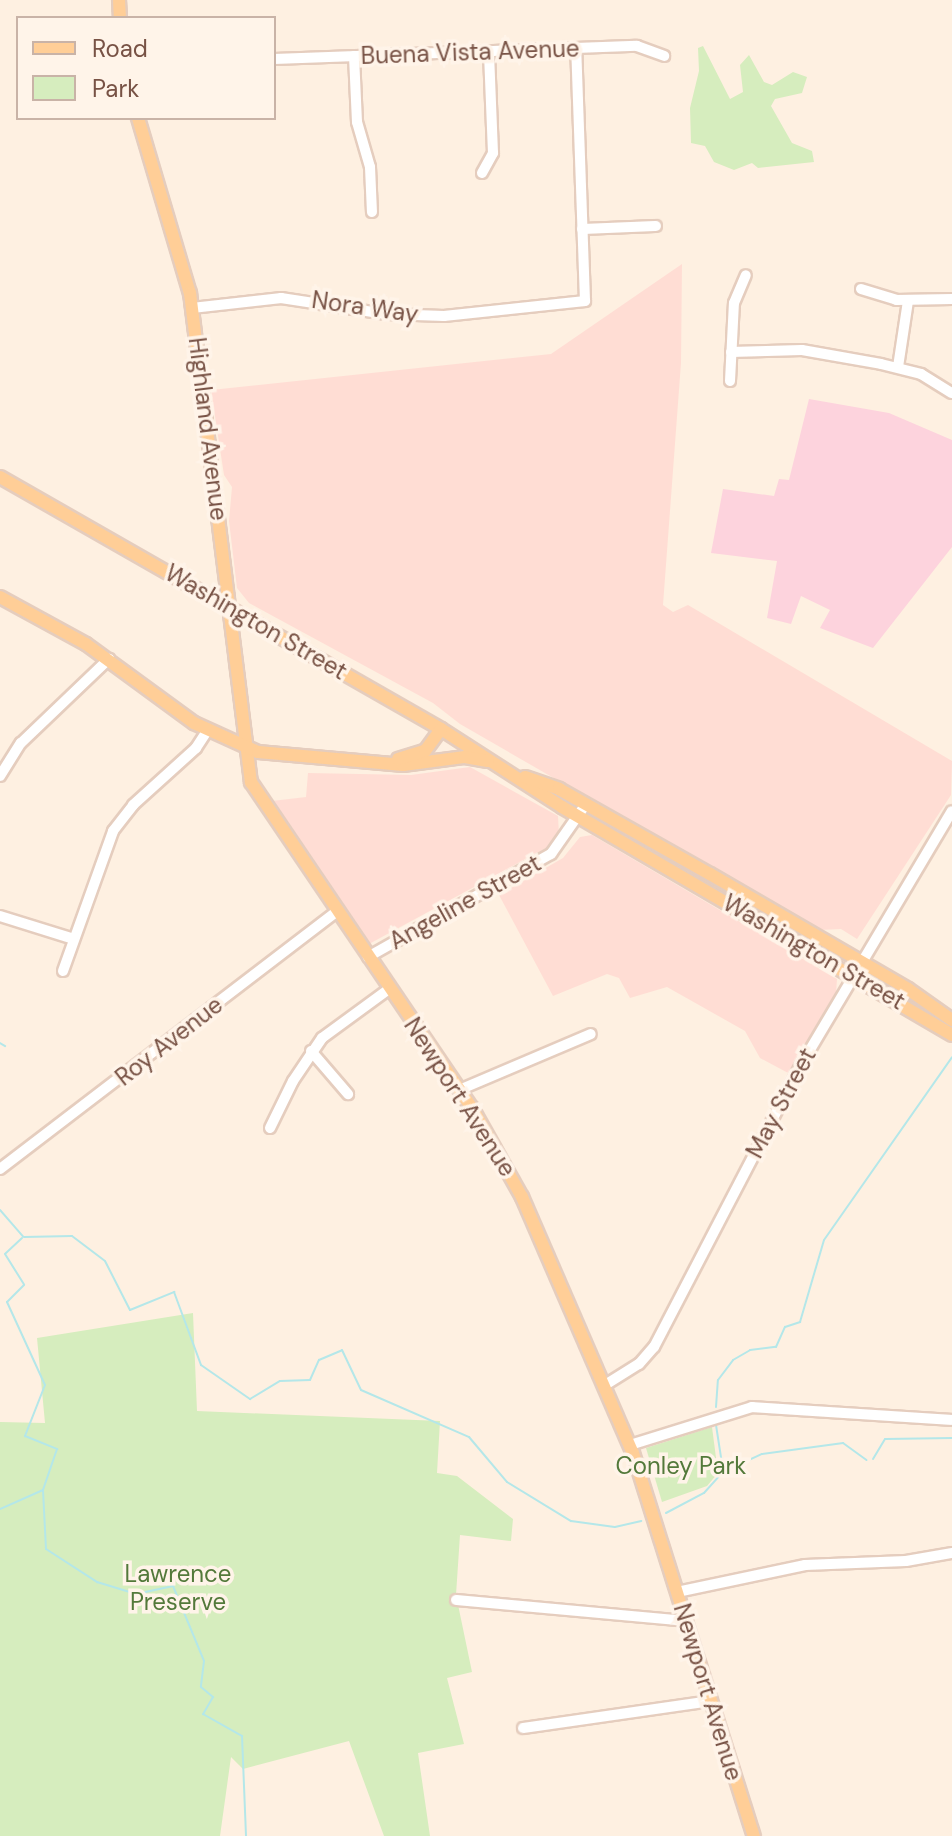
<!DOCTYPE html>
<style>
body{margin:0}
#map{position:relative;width:952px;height:1836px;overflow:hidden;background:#fef0e1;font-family:"DM Sans",sans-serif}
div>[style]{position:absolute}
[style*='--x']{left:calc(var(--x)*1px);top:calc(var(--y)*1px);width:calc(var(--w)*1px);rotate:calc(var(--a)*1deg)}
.commercial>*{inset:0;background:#ffddd4}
.medical>*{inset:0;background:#fdd3dd}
.green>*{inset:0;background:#d6edbe}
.stream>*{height:2px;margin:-1px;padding:0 1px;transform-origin:1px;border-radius:1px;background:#b4e7e9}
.roads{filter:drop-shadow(2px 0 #e5cdbe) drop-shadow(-2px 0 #e5cdbe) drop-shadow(0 2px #e5cdbe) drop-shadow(0 -2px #e5cdbe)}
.minor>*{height:10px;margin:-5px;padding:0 5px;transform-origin:5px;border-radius:5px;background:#fff}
.major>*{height:12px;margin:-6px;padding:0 6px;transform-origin:6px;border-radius:6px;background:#ffce97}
span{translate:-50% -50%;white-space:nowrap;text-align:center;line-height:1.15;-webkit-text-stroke:7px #fff4e9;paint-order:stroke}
.street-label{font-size:24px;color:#785245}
.park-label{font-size:24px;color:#53793a}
.legend{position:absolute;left:16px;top:16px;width:260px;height:104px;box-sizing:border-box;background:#fff4e9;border:2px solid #c9b3a7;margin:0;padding:10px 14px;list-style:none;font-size:24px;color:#785245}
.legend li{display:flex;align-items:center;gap:16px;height:40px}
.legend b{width:40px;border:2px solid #c9b3a7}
</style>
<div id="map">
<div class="commercial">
<div style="clip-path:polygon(682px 264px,681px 363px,663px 605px,673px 612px,688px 605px,952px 761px,951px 795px,857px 939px,841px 929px,819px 930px,753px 893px,460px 724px,433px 703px,249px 603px,237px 588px,229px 521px,232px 487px,224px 475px,211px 390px,551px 354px)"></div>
<div style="clip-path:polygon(470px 767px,558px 816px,559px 835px,546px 848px,369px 944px,272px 801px,306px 797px,308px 773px,411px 775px)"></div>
<div style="clip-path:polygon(592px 835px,837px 979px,836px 994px,790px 1074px,760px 1058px,745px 1031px,667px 987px,630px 998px,619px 978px,607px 974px,553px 996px,499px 895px,563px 858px,580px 837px)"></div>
</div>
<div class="medical">
<div style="clip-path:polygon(809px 399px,889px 413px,952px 440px,952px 547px,873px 648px,820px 628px,830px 610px,801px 596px,791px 624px,767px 618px,777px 561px,711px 553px,723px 489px,774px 496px,779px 479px,789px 480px)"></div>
</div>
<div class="green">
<div style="clip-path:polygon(703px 46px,730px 99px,743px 92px,740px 65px,749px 55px,764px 82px,772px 85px,793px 72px,807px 77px,802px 93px,775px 99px,771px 106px,792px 143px,812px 151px,814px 162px,758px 168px,752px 163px,734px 170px,714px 162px,705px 146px,691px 143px,690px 108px,699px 71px,698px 48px)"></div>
<div style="clip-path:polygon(193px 1313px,197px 1411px,440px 1421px,437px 1473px,457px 1476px,513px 1519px,511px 1541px,460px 1535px,456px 1595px,472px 1672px,447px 1678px,464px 1744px,418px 1753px,430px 1836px,384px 1836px,349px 1741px,243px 1769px,231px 1757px,220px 1836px,0 1836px,0 1422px,45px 1423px,37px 1338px)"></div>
<div style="clip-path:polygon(712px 1427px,718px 1473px,707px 1486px,662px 1502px,646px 1448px)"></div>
</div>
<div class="stream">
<div style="--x:0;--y:1043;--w:6;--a:31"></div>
<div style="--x:0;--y:1210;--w:35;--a:49"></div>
<div style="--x:24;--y:1237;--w:48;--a:-1.2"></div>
<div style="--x:72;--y:1236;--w:41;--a:37.1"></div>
<div style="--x:105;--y:1261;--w:55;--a:63"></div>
<div style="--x:130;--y:1310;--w:48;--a:-22.2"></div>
<div style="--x:174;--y:1292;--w:78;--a:69.7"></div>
<div style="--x:201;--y:1365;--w:60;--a:34.8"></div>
<div style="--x:250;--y:1399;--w:35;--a:-31"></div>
<div style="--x:280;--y:1381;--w:30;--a:-2"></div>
<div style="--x:310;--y:1380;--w:22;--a:-66"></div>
<div style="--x:319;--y:1360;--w:25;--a:-23"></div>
<div style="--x:342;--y:1350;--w:44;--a:64.6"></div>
<div style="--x:361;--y:1390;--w:118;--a:23.5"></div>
<div style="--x:469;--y:1437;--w:59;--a:49.8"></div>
<div style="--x:507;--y:1482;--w:75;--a:31.4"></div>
<div style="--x:571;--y:1521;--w:44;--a:7.8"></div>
<div style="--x:615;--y:1527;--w:27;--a:-13"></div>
<div style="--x:22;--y:1238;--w:23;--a:137"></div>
<div style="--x:5;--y:1254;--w:36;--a:58"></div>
<div style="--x:24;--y:1285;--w:24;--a:135"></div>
<div style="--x:7;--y:1302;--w:91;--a:65.4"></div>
<div style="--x:45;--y:1385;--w:55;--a:111.4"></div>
<div style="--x:25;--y:1436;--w:35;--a:22"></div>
<div style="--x:57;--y:1449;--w:43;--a:108.9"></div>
<div style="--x:43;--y:1490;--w:59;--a:87.1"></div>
<div style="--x:46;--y:1549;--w:61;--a:32.9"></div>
<div style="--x:97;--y:1582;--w:41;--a:17.1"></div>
<div style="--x:136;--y:1594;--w:38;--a:-12"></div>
<div style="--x:173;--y:1586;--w:81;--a:67.5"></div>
<div style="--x:204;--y:1661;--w:26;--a:97"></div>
<div style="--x:201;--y:1687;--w:16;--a:40"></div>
<div style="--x:213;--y:1697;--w:20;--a:120"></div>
<div style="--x:203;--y:1714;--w:45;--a:29.4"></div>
<div style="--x:242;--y:1736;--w:100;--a:87.7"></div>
<div style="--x:716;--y:1407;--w:27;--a:-86"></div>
<div style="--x:718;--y:1380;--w:25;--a:-53"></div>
<div style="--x:733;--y:1360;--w:20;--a:-30"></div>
<div style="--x:750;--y:1350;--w:26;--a:-7"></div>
<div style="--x:776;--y:1347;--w:22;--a:-66"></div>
<div style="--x:785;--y:1327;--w:16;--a:-18"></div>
<div style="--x:800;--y:1322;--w:85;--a:-73.7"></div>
<div style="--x:824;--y:1240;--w:223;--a:-55"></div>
<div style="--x:716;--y:1425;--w:46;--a:81.2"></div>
<div style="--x:873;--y:1459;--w:23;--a:-59"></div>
<div style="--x:885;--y:1439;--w:67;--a:-0.9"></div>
<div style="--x:0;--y:1509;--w:47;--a:-23.8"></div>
<div style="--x:666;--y:1513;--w:43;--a:-27.8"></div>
<div style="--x:704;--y:1493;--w:28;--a:-48"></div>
<div style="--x:723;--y:1472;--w:43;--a:-24.8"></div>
<div style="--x:762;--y:1454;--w:82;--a:-7.7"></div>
<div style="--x:843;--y:1443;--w:29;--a:36"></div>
</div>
<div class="roads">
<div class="minor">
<div style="--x:354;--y:56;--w:66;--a:87.4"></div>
<div style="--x:357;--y:122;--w:47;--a:73.9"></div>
<div style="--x:370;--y:167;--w:45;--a:87.5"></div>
<div style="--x:274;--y:59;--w:363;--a:-2.1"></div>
<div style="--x:637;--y:46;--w:29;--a:20"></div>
<div style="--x:482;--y:173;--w:23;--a:-61"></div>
<div style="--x:493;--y:153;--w:101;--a:-92.3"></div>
<div style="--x:582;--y:229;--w:74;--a:-2.3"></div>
<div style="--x:861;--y:289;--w:37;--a:17"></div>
<div style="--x:896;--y:300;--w:56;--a:-1"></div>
<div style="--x:192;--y:308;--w:90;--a:-6.4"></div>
<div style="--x:281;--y:298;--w:106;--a:8.7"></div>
<div style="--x:386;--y:314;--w:58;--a:2"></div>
<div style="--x:444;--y:316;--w:142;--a:-6.1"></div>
<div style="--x:585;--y:301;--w:253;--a:-92"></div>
<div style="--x:731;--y:352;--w:71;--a:-1.6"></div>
<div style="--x:802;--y:350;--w:80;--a:10"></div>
<div style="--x:881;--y:364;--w:41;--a:14"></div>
<div style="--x:921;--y:374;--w:36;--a:32"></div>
<div style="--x:898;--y:367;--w:67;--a:-81.4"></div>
<div style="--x:730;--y:381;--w:78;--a:-87.1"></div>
<div style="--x:734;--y:303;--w:30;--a:-67"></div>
<div style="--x:0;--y:776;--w:39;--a:-58"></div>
<div style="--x:21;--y:743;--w:122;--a:-43.7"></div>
<div style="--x:0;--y:916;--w:77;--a:17.3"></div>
<div style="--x:368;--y:957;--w:210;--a:-29.4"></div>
<div style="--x:551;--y:854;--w:61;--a:-55"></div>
<div style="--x:63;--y:971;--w:149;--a:-70.3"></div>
<div style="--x:113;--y:831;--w:33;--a:-52"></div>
<div style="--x:133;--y:805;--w:85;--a:-42.1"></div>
<div style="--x:196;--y:748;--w:20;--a:-57"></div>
<div style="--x:311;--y:1051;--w:57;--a:49.3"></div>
<div style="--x:459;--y:1090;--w:143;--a:-23"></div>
<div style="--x:270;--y:1128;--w:52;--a:-63.9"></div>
<div style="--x:293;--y:1081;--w:52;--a:-56"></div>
<div style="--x:322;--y:1038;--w:83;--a:-36.2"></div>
<div style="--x:0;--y:1169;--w:423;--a:-37.4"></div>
<div style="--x:605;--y:1385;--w:40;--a:-32"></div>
<div style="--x:639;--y:1364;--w:23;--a:-49"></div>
<div style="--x:654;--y:1347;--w:318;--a:-62.5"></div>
<div style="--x:801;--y:1065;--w:295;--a:-59.3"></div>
<div style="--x:630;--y:1445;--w:128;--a:-17.3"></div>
<div style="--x:752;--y:1407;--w:200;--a:3.7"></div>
<div style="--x:677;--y:1592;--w:131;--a:-11.9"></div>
<div style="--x:805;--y:1565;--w:101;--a:-2.3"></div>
<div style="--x:906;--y:1561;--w:47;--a:-9.9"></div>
<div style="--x:456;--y:1600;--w:231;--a:5.2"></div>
<div style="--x:523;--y:1728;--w:190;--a:-8.2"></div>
</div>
<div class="major">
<div style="--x:119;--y:0;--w:18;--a:87"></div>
<div style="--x:138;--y:118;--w:183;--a:73.5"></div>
<div style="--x:190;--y:293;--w:493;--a:82.9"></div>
<div style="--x:251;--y:782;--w:394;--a:55.9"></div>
<div style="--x:472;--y:1108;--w:102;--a:60.7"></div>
<div style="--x:522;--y:1197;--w:279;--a:66.6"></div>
<div style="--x:633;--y:1453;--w:402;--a:72.5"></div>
<div style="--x:0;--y:477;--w:508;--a:29.74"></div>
<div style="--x:441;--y:729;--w:144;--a:32.8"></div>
<div style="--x:562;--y:807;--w:452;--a:30.3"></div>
<div style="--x:0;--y:597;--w:98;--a:28.7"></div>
<div style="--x:86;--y:644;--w:134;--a:36.2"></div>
<div style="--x:194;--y:723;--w:70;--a:24.4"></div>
<div style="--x:258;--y:752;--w:146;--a:5.1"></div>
<div style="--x:403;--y:765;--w:63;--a:-7.4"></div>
<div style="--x:465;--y:757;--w:23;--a:10"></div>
<div style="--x:398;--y:759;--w:28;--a:-17"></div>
<div style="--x:425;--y:751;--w:27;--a:-54"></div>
<div style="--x:525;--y:777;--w:36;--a:19"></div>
<div style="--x:559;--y:789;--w:173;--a:29.4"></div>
<div style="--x:710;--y:874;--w:229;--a:30.1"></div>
<div style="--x:908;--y:989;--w:54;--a:35.2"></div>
</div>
</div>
<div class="street-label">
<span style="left:470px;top:52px;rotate:-2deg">Buena Vista Avenue</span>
<span style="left:365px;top:307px;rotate:8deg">Nora Way</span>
<span style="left:208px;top:429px;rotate:83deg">Highland Avenue</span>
<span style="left:256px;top:622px;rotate:30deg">Washington Street</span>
<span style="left:465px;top:902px;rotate:-29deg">Angeline Street</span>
<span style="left:814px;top:952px;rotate:30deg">Washington Street</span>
<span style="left:169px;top:1041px;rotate:-38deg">Roy Avenue</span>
<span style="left:460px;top:1097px;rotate:57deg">Newport Avenue</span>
<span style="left:781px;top:1103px;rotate:-62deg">May Street</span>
<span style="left:708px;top:1692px;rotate:73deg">Newport Avenue</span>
</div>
<div class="park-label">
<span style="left:681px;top:1466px">Conley Park</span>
<span style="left:178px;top:1588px">Lawrence<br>Preserve</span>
</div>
<ul class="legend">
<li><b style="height:10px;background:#ffce97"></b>Road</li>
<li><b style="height:22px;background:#d6edbe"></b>Park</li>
</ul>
</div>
